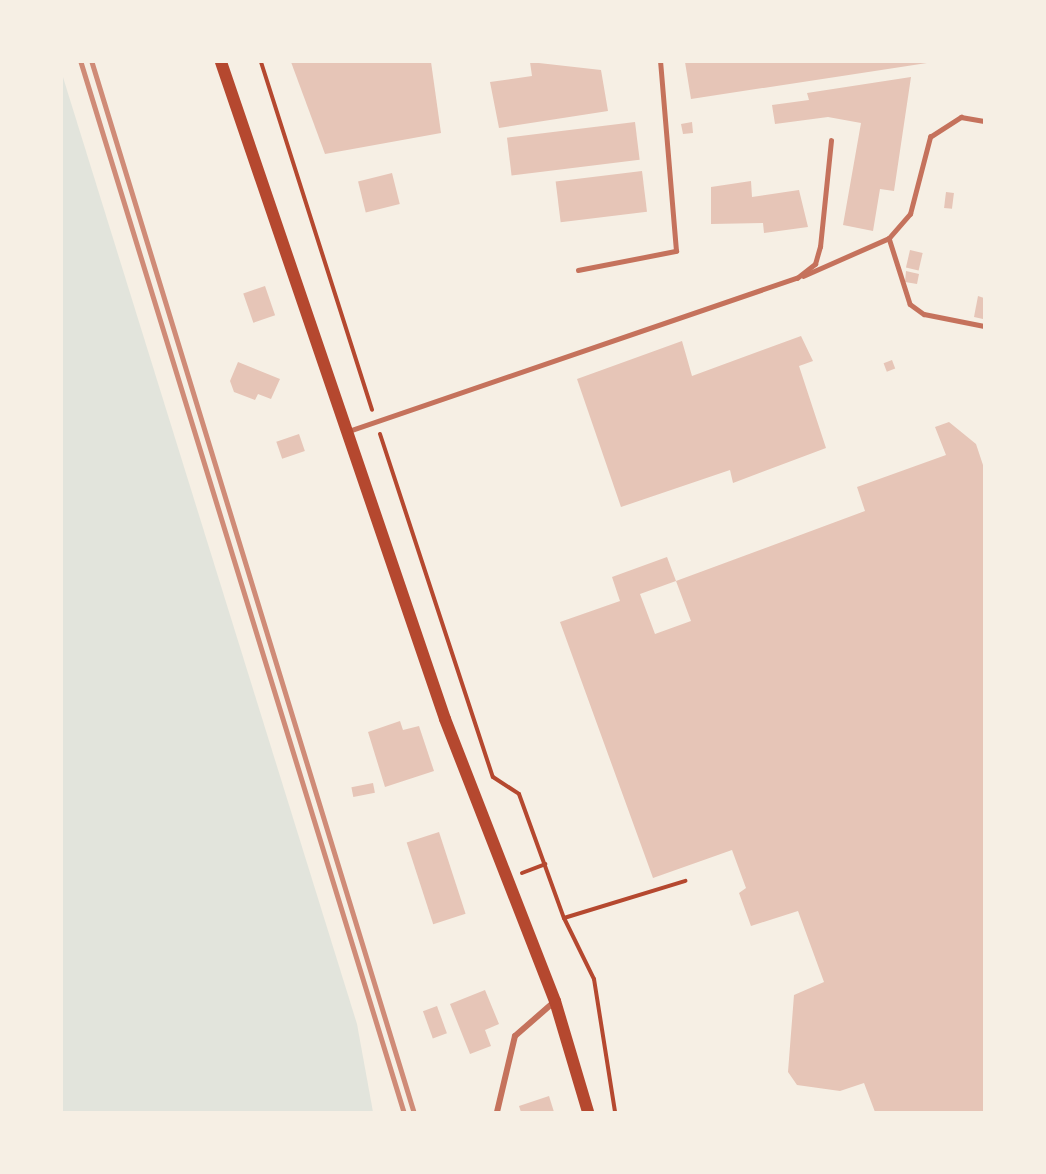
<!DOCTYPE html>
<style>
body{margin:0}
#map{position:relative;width:1046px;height:1174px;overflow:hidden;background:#f6efe4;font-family:"PT Serif",serif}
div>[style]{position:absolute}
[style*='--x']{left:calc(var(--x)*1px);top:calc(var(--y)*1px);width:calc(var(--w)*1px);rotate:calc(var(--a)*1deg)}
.green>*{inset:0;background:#e2e4dc}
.building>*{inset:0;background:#e6c5b7;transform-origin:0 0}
.path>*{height:4px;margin:-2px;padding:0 2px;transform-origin:2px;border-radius:2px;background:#b5482f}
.service>*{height:4.5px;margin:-2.25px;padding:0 2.25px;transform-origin:2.25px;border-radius:2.25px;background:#c5725c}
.minor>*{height:6px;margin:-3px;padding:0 3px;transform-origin:3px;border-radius:3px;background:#c5725c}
.secondary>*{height:12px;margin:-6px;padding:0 6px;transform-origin:6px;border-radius:6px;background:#b5482f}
.rail>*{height:4.5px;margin:-2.25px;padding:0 2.25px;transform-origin:2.25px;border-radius:2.25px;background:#cf8b77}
span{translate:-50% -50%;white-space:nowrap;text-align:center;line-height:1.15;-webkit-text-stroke:6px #f6efe4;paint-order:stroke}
.frame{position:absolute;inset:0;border:63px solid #f6efe4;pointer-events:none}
</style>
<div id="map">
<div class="green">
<div style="clip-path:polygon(62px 74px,357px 1024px,373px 1112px,62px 1112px)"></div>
</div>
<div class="building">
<div style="clip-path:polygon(291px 62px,431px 62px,441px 133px,325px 154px)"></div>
<div style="clip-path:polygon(530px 62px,601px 70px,608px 111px,499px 128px,490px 82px,532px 76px)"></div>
<div style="clip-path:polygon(685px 62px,927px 62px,927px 63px,691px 99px)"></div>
<div style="clip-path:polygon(911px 77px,894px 191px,880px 189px,873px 231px,843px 225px,861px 123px,828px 117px,775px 124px,772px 105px,809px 100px,807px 93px)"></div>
<div style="left:635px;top:122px;width:38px;height:129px;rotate:83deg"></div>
<div style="clip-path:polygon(692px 122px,693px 133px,683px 134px,681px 124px)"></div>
<div style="left:642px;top:171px;width:41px;height:87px;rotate:83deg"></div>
<div style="left:392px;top:173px;width:32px;height:35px;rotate:76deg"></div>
<div style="clip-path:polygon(751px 181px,752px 197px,799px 190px,808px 227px,764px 233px,763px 223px,711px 224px,711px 187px)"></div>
<div style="left:946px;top:192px;width:8px;height:16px;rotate:7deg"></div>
<div style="left:910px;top:250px;width:13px;height:18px;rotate:13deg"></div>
<div style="clip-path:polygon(906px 271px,919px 274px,917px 284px,905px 282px)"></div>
<div style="left:265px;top:286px;width:31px;height:23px;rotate:71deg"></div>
<div style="clip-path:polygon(978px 296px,984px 298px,983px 319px,974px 317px)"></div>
<div style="clip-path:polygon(801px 336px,813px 361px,799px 366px,826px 448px,733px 483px,730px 470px,621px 507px,577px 379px,682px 341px,692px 376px)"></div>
<div style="left:892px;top:360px;width:9px;height:9px;rotate:69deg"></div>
<div style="clip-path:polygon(238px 362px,280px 379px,271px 399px,258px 394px,255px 400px,234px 392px,230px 381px)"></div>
<div style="clip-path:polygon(949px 422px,976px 444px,984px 468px,984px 1112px,875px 1112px,864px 1083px,840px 1091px,797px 1085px,788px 1072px,794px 995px,824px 982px,798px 911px,751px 926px,739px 893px,746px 888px,732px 850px,653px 878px,560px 622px,620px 601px,612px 577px,667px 557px,676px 581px,640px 594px,655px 634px,691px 621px,676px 581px,865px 511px,857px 487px,946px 455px,935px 427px)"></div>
<div style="left:299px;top:434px;width:18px;height:24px;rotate:71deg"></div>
<div style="clip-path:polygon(400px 721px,403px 730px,419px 726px,434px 771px,385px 787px,368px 732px)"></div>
<div style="left:373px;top:783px;width:10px;height:22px;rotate:79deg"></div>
<div style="left:439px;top:832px;width:86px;height:34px;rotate:72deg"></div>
<div style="clip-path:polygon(485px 990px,499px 1024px,485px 1030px,491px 1046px,470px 1054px,450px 1004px)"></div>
<div style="left:437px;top:1006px;width:29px;height:15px;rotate:70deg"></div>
<div style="clip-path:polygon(549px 1096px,554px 1112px,521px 1112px,519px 1106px)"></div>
</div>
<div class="path">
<div style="--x:261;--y:62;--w:365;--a:72.3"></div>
<div style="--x:380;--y:434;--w:361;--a:71.8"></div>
<div style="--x:493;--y:777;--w:31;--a:33"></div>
<div style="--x:519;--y:794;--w:132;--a:70.1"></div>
<div style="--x:564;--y:918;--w:68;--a:63.8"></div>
<div style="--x:594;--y:979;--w:135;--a:81"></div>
<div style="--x:522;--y:873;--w:25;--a:-21"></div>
<div style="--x:564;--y:918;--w:127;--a:-17"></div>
</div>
<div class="service">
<div style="--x:889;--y:238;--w:69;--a:72.3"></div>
<div style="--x:910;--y:304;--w:17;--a:36"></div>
<div style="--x:924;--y:314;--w:61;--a:11.3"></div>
<div style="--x:578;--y:270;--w:100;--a:-11"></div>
<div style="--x:676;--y:251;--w:190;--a:-94.8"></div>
<div style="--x:803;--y:276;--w:94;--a:-23.8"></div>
<div style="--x:889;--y:238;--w:32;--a:-49"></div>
<div style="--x:910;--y:214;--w:80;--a:-75.4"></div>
<div style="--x:930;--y:137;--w:37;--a:-33"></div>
<div style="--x:961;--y:117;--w:23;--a:10"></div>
<div style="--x:349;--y:431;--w:473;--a:-18.9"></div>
<div style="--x:797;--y:278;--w:23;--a:-38"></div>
<div style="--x:815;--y:264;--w:18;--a:-74"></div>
<div style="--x:820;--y:247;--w:107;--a:-84.1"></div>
</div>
<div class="minor">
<div style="--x:497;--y:1112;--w:78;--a:-76.7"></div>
<div style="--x:515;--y:1036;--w:52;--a:-41.1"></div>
</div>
<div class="secondary">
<div style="--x:221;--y:62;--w:694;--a:71.17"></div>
<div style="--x:445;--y:719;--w:303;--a:68.7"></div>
<div style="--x:555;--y:1001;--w:116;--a:73.4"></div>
</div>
<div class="rail">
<div style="--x:81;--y:62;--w:1099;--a:72.9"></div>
<div style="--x:92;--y:62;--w:1098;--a:72.95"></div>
</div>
<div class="frame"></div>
</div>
